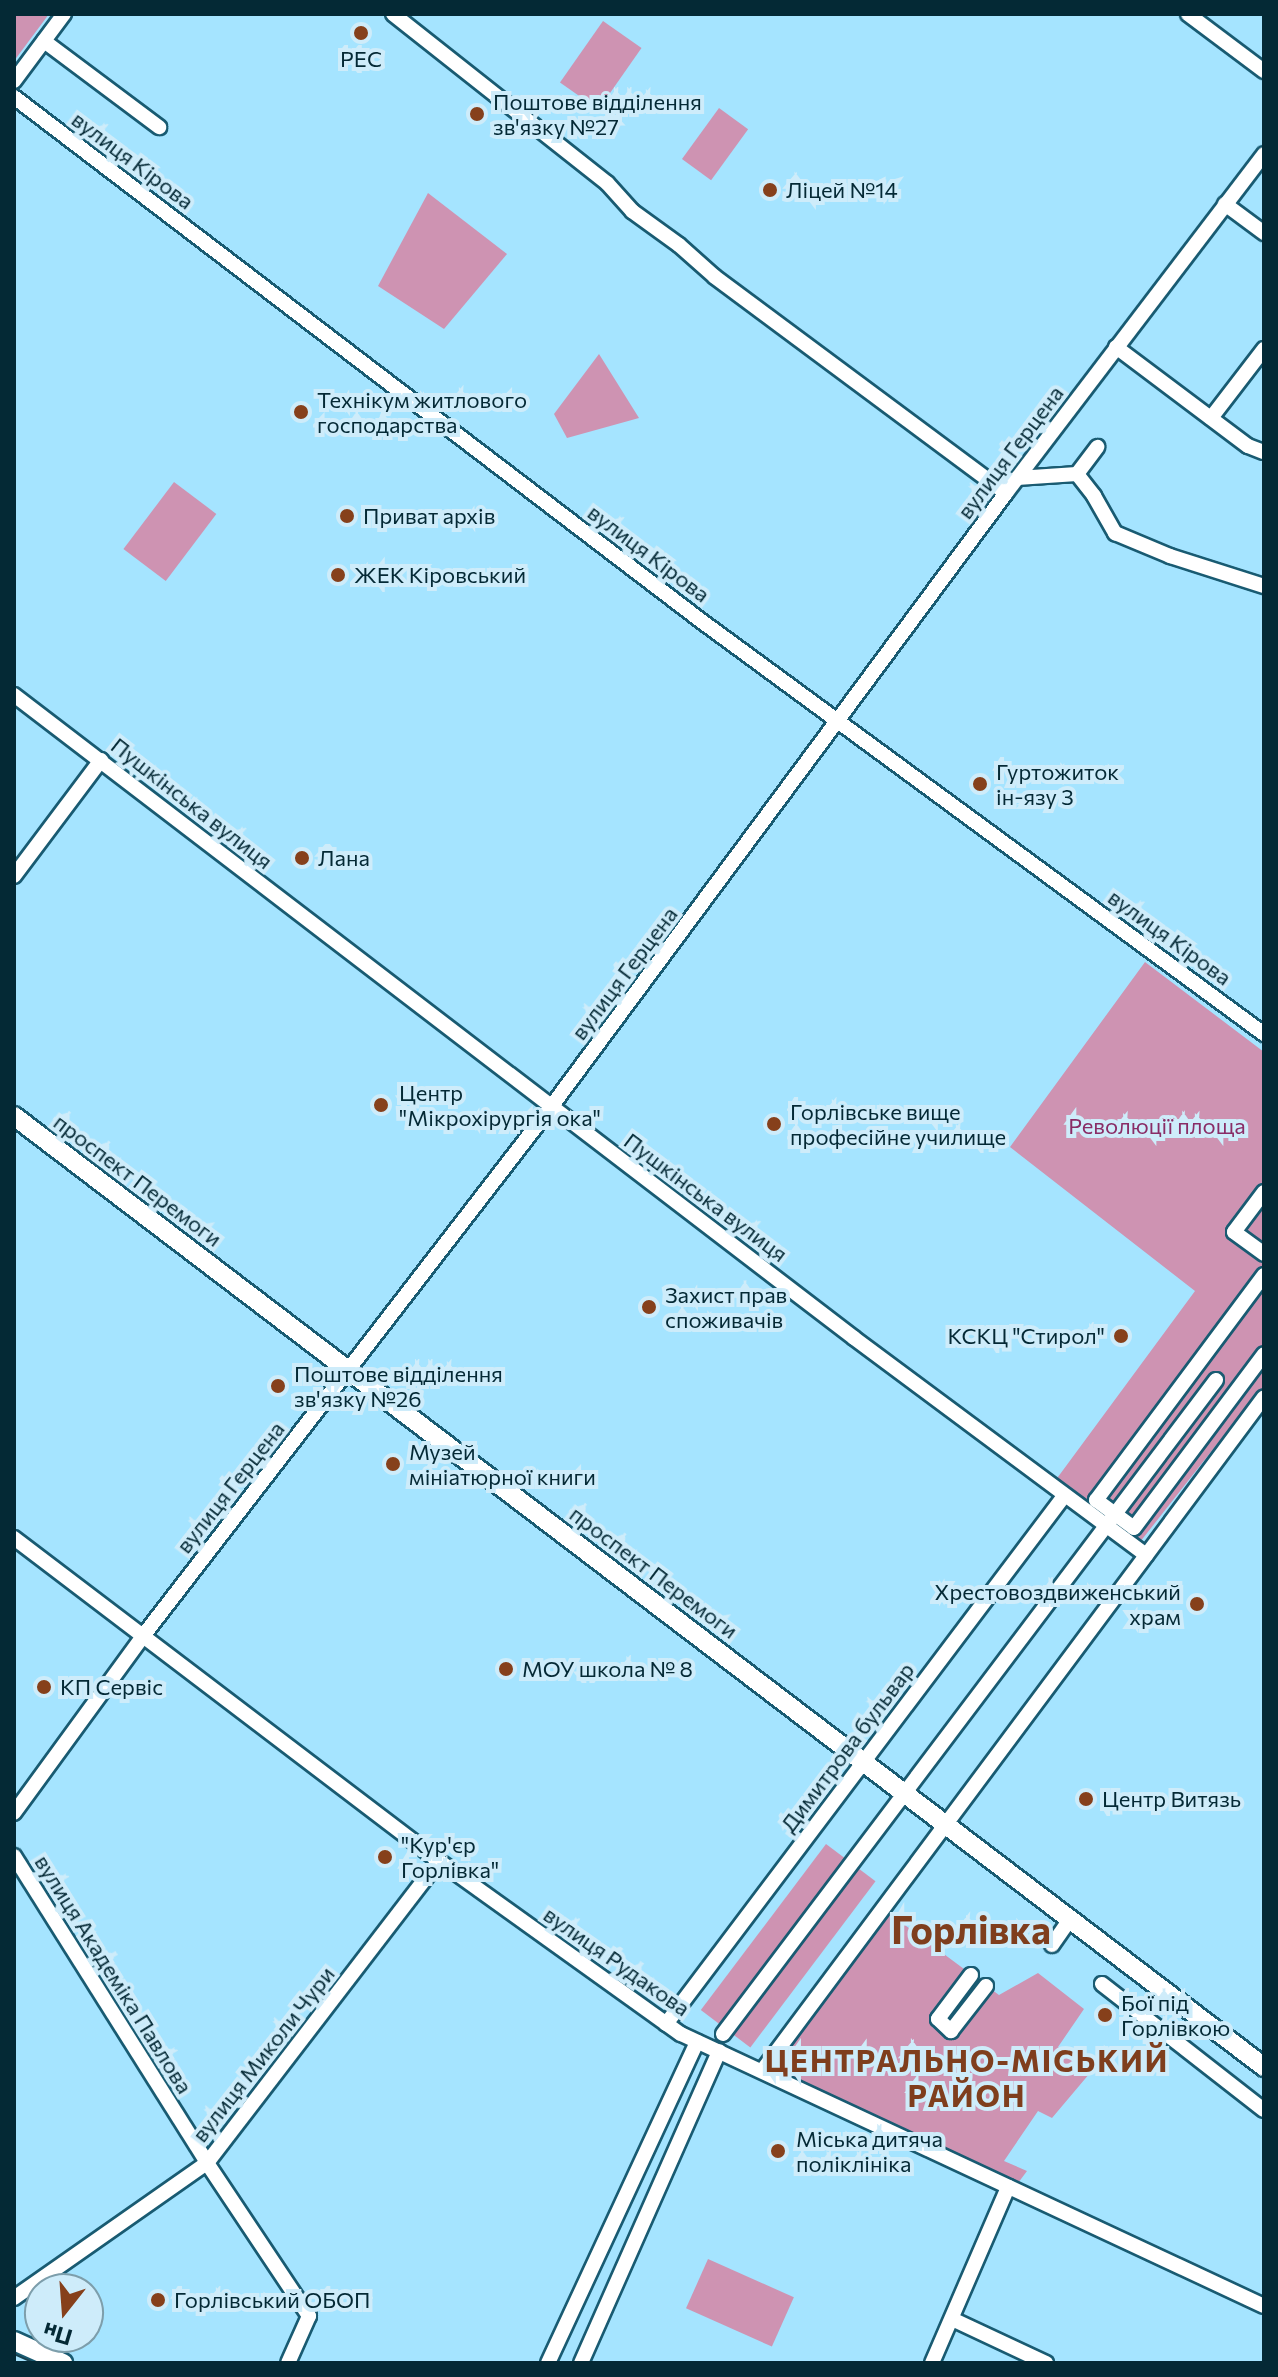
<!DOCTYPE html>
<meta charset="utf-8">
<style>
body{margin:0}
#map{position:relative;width:1278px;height:2377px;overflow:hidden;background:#a5e4ff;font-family:Commissioner,sans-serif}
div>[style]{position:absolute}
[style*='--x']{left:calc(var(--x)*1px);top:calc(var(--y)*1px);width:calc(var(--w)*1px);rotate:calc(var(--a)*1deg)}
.green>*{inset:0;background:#ce93b2;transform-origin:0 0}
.roads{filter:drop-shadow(2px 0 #195b72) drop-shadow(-2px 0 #195b72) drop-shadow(0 2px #195b72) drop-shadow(0 -2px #195b72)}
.minor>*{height:14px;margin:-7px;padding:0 7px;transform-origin:7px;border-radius:7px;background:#fff}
.major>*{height:18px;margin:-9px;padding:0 9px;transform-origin:9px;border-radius:9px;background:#fff}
.tram>*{height:2px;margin:-1px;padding:0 1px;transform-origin:1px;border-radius:1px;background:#194250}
.dots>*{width:22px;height:22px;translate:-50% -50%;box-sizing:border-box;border:4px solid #ceecfa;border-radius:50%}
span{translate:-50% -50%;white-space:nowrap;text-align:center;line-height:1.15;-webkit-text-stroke:8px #ceecfa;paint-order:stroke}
.poi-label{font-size:22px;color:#042935}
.left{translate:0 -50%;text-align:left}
.right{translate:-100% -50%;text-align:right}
.street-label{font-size:22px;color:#042935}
.park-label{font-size:22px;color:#892c66}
.district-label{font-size:30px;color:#7f3e1d;font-weight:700;letter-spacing:2px}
.town-label{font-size:38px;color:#7f3e1d;font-weight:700}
.frame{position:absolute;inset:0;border:16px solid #042935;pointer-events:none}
.north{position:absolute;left:24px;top:2273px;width:80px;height:80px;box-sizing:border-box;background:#ceecfa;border:2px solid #7d9eab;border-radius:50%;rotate:197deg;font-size:22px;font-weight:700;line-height:32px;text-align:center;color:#042935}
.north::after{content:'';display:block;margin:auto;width:28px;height:36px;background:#86401b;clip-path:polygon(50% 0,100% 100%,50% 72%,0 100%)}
</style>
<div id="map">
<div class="green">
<div style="clip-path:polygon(14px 14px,49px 14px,14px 61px)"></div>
<div style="left:603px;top:21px;width:47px;height:75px;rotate:35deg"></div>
<div style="left:719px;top:108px;width:36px;height:63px;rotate:36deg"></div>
<div style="clip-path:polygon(428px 193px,507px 254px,444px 329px,378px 286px)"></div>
<div style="clip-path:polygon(599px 354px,639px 418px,567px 438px,554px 414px)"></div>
<div style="left:174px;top:482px;width:53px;height:84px;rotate:37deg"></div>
<div style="clip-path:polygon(1145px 962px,1264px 1052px,1264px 1390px,1258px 1392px,1140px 1542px,1055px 1481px,1195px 1291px,1010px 1147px)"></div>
<div style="left:826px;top:1844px;width:62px;height:208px;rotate:37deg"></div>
<div style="clip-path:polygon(886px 1911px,999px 1995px,1038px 1973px,1084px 2009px,1058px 2047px,1090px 2073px,1052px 2118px,1038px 2111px,1004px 2161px,1027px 2171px,1012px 2191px,763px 2075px)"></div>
<div style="left:708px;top:2259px;width:94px;height:54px;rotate:24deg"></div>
</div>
<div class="roads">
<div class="minor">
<div style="--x:393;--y:14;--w:273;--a:38.3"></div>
<div style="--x:607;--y:183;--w:38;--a:48"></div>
<div style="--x:632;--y:211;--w:58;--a:35.9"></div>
<div style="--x:679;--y:245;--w:48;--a:41.6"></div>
<div style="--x:715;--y:277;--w:362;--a:36.6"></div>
<div style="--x:1188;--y:14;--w:95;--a:36.9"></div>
<div style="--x:44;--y:41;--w:144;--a:36.8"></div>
<div style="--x:14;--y:81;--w:84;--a:-53.3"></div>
<div style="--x:14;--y:97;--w:863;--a:37.32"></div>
<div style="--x:700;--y:620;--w:700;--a:36.28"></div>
<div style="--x:1225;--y:204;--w:49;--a:36.6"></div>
<div style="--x:1116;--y:347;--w:165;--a:36.9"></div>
<div style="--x:1248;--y:446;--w:17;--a:21"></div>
<div style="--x:1211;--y:418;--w:87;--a:-52.5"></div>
<div style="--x:1077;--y:474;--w:28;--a:52"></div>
<div style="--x:1094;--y:496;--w:43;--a:60.4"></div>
<div style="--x:1115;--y:533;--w:60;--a:22.7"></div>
<div style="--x:1170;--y:556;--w:99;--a:17.7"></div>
<div style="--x:1017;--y:478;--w:60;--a:-3.8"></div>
<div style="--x:1077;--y:474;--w:34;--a:-53"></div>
<div style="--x:14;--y:695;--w:1058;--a:37.43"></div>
<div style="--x:854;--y:1338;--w:364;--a:36.6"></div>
<div style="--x:14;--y:876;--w:145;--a:-53.1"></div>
<div style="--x:1264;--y:1192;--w:50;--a:126.9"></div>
<div style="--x:1234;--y:1232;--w:37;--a:36"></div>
<div style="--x:1264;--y:1275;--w:281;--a:126.7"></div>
<div style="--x:1096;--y:1500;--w:47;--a:36.4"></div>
<div style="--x:1134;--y:1528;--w:217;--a:-53.2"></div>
<div style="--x:14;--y:1538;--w:534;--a:37.23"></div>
<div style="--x:439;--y:1861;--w:297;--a:35.6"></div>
<div style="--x:681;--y:2034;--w:643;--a:25.01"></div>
<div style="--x:14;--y:1813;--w:219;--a:-53.9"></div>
<div style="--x:143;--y:1636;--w:668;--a:-52.36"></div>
<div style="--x:551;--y:1107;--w:764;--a:-53.46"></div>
<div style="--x:1006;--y:493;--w:426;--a:-52.7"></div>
<div style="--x:14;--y:1856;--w:363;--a:57.8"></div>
<div style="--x:207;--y:2163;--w:184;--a:56.3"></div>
<div style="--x:309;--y:2316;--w:51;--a:114.1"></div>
<div style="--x:1052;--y:1945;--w:32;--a:-55"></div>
<div style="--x:971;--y:1975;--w:55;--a:126.9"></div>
<div style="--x:938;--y:2019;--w:18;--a:43"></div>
<div style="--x:951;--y:2031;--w:57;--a:-52.1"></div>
<div style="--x:1102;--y:1984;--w:205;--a:37.9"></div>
<div style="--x:666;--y:2024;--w:661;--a:-52.99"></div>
<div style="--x:723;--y:2034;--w:819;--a:-52.99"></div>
<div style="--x:762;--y:2071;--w:840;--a:-53.32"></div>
<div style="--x:14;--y:2298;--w:236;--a:-35"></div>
<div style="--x:207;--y:2163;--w:381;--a:-52.5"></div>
<div style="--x:952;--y:2319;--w:104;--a:25.1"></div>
<div style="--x:548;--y:2363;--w:354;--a:-65.1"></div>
<div style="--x:581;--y:2363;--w:341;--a:-66.1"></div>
<div style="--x:932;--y:2363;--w:192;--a:-66.6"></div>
</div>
<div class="major">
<div style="--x:14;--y:1116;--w:1571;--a:37.26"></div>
<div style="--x:14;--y:2341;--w:54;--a:24.2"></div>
</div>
</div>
<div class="tram">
<div style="--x:14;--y:2354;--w:22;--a:24"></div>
<div style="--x:1262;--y:2363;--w:5;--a:-68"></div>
</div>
<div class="dots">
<div style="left:361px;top:33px;background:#86401b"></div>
<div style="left:477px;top:114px;background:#86401b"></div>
<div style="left:770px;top:190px;background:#86401b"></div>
<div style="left:301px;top:412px;background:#86401b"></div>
<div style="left:347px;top:516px;background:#86401b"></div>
<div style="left:338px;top:575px;background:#86401b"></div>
<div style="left:980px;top:784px;background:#86401b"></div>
<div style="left:302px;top:858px;background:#86401b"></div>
<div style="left:381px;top:1105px;background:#86401b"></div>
<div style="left:774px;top:1124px;background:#86401b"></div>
<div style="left:649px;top:1307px;background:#86401b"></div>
<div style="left:1121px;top:1336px;background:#86401b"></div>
<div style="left:278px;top:1386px;background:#86401b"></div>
<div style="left:393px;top:1464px;background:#86401b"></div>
<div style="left:1197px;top:1604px;background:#86401b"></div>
<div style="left:506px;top:1669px;background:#86401b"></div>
<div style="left:44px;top:1687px;background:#86401b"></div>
<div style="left:1086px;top:1799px;background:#86401b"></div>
<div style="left:385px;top:1857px;background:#86401b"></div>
<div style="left:1105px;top:2015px;background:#86401b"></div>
<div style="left:778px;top:2151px;background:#86401b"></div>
<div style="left:158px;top:2300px;background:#86401b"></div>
</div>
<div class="poi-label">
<span style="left:361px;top:59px">РЕС</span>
<span class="left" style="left:493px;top:114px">Поштове відділення<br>зв'язку №27</span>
<span class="left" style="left:786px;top:190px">Ліцей №14</span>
<span class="left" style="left:317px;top:412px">Технікум житлового<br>господарства</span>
<span class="left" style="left:363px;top:516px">Приват архів</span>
<span class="left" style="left:354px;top:575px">ЖЕК Кіровський</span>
<span class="left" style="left:996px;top:784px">Гуртожиток<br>ін-язу 3</span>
<span class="left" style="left:318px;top:858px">Лана</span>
<span class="left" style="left:399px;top:1105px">Центр<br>"Мікрохірургія ока"</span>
<span class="left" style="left:790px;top:1124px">Горлівське вище<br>професійне училище</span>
<span class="left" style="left:665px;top:1307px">Захист прав<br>споживачів</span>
<span class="right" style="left:1105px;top:1336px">КСКЦ "Стирол"</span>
<span class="left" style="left:294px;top:1386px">Поштове відділення<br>зв'язку №26</span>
<span class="left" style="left:409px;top:1464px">Музей<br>мініатюрної книги</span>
<span class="right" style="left:1181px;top:1604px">Хрестовоздвиженський<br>храм</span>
<span class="left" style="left:522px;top:1669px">МОУ школа № 8</span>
<span class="left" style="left:60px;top:1687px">КП Сервіс</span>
<span class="left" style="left:1102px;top:1799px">Центр Витязь</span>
<span class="left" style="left:401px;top:1857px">"Кур'єр<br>Горлівка"</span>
<span class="left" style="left:1121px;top:2015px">Бої під<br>Горлівкою</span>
<span class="left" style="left:796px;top:2151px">Міська дитяча<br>поліклініка</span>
<span class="left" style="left:174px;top:2300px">Горлівський ОБОП</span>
</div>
<div class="street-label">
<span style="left:133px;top:160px;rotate:37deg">вулиця Кірова</span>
<span style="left:1010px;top:452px;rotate:-53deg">вулиця Герцена</span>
<span style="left:649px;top:553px;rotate:37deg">вулиця Кірова</span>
<span style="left:192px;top:803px;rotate:38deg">Пушкінська вулиця</span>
<span style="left:1170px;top:937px;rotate:36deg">вулиця Кірова</span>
<span style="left:624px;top:973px;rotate:-53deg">вулиця Герцена</span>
<span style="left:138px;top:1180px;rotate:37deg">проспект Перемоги</span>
<span style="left:706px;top:1197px;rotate:37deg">Пушкінська вулиця</span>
<span style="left:230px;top:1487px;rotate:-52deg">вулиця Герцена</span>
<span style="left:654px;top:1572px;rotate:37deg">проспект Перемоги</span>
<span style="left:847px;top:1747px;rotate:-53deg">Димитрова бульвар</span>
<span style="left:617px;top:1961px;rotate:35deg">вулиця Рудакова</span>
<span style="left:114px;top:1974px;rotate:58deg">вулиця Академіка Павлова</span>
<span style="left:263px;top:2054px;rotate:-52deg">вулиця Миколи Чури</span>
</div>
<div class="park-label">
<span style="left:1157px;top:1126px">Революції площа</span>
</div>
<div class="district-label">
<span style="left:967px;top:2077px">ЦЕНТРАЛЬНО-МІСЬКИЙ<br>РАЙОН</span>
</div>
<div class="town-label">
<span style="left:971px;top:1929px">Горлівка</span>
</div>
<div class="frame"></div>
<div class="north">Пн</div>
</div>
